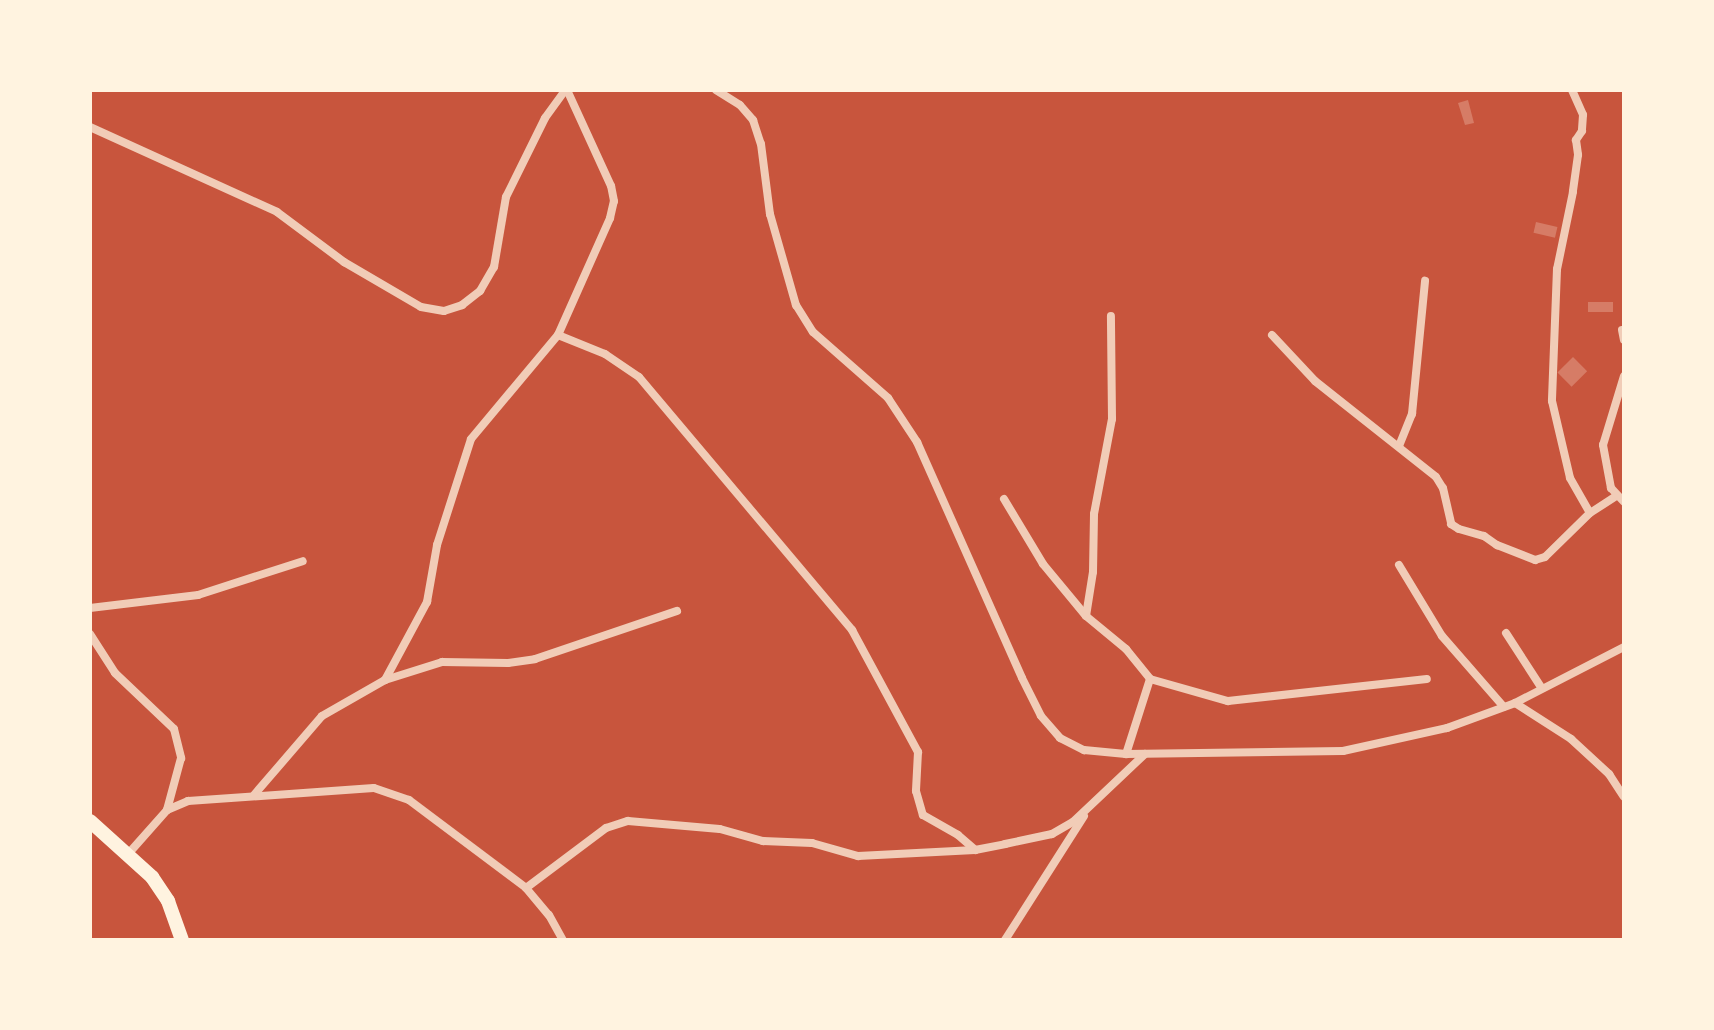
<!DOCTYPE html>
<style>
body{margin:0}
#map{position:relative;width:1714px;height:1030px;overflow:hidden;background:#c8553d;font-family:Figtree,sans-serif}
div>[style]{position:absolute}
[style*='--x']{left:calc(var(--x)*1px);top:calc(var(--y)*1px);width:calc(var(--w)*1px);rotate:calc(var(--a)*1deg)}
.building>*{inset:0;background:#d67c66;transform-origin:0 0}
.minor>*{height:8px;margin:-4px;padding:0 4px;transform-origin:4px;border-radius:4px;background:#f1ccb7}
.primary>*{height:14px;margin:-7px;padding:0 7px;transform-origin:7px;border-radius:7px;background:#fff3e0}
span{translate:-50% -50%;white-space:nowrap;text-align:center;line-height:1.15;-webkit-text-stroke:6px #fff3e0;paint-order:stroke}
.frame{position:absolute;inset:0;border:92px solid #fff3e0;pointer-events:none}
</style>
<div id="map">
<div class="building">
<div style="clip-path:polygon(1468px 100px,1474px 123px,1465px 125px,1458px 103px)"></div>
<div style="left:1536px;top:222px;width:22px;height:11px;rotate:13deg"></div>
<div style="left:1588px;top:302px;width:25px;height:10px"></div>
<div style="left:1573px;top:357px;width:20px;height:22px;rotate:45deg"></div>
</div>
<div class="minor">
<div style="--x:716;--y:90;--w:28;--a:32"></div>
<div style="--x:740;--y:105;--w:20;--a:49"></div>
<div style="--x:753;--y:120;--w:25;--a:72"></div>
<div style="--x:761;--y:144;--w:71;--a:82.7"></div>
<div style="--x:770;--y:214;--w:95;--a:74.1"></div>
<div style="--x:796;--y:305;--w:32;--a:58"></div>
<div style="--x:813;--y:332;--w:100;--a:41.3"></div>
<div style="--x:888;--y:398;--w:53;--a:56.6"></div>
<div style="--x:917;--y:442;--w:258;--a:66"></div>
<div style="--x:1022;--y:678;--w:42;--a:63.4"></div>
<div style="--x:1041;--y:716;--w:29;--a:49"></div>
<div style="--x:1060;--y:738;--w:27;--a:27"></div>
<div style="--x:1084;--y:750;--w:42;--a:5.4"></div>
<div style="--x:1126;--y:754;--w:217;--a:-0.8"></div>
<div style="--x:1343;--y:751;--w:107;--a:-12.5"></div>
<div style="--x:1447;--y:728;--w:72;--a:-20.2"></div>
<div style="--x:1515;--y:703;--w:123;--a:-27.2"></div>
<div style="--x:1572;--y:90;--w:27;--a:66"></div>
<div style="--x:1583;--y:115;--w:16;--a:94"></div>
<div style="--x:1582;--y:131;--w:11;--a:124"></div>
<div style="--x:1576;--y:140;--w:15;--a:82"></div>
<div style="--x:1578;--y:155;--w:37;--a:98"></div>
<div style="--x:1573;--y:192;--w:79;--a:101.7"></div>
<div style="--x:1557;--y:269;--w:132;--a:92.2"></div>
<div style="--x:1552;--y:401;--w:79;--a:76.8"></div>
<div style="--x:1570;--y:478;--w:40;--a:60.3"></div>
<div style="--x:90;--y:127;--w:205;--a:24.4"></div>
<div style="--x:277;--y:212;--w:84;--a:36.7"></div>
<div style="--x:344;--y:262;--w:89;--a:30.3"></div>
<div style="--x:421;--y:307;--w:23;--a:10"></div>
<div style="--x:444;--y:311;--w:19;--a:-18"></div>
<div style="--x:462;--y:305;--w:23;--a:-38"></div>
<div style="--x:480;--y:291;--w:28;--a:-60"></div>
<div style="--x:494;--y:267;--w:71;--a:-80.3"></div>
<div style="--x:506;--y:197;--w:88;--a:-63.7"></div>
<div style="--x:545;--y:118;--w:34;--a:-54"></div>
<div style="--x:1622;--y:330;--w:10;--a:79"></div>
<div style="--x:558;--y:335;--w:51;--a:22"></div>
<div style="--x:605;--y:354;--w:41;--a:34.1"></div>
<div style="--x:639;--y:377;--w:331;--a:49.9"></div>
<div style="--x:852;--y:630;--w:139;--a:61.6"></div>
<div style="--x:918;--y:752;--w:39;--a:93"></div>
<div style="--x:916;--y:791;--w:25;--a:74"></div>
<div style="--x:923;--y:815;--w:40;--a:29.7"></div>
<div style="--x:958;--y:835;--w:23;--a:41"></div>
<div style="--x:1272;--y:335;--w:63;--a:46.9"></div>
<div style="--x:1315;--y:381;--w:154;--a:38.4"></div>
<div style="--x:1436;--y:477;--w:13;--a:58"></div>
<div style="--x:1443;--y:488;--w:37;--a:77"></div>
<div style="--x:1451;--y:524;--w:9;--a:32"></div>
<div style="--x:1459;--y:529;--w:26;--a:16"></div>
<div style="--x:1484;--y:536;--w:16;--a:35"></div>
<div style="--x:1497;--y:545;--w:41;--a:21.5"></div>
<div style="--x:1535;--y:560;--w:10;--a:-17"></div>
<div style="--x:1545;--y:557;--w:63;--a:-44.4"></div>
<div style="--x:1590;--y:513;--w:31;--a:-33"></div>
<div style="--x:1624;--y:376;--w:72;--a:106.9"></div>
<div style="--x:1603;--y:445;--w:44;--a:79.5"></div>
<div style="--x:1611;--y:488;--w:19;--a:47"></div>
<div style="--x:1399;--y:446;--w:35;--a:-68"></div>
<div style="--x:1412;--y:414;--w:134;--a:-84.4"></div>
<div style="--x:1004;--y:499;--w:76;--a:59"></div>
<div style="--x:1043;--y:564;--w:67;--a:50.4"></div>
<div style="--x:1086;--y:616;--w:52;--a:39.5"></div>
<div style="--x:1126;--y:649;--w:38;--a:51"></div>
<div style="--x:1150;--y:679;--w:79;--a:107.7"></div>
<div style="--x:1399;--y:565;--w:83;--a:58.8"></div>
<div style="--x:1442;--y:636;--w:94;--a:48.9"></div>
<div style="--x:90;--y:608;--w:109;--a:-6.9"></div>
<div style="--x:198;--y:595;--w:110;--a:-17.9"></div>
<div style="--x:1086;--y:616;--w:45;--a:-81"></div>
<div style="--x:1093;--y:572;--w:58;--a:-89"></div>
<div style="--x:1094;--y:514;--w:97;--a:-79.3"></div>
<div style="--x:1112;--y:419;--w:103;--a:-90.6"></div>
<div style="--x:1506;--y:633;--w:64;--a:57.1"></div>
<div style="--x:90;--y:634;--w:46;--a:57.3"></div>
<div style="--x:115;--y:673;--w:81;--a:43.5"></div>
<div style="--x:174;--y:729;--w:30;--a:76"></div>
<div style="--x:181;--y:758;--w:54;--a:105.1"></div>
<div style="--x:1150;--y:679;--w:81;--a:15.8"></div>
<div style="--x:1228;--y:701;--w:200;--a:-6.3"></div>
<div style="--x:385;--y:680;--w:89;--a:-61.7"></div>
<div style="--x:427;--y:602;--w:58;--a:-80"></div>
<div style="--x:437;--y:545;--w:111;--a:-72.2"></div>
<div style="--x:471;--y:439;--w:136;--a:-50.1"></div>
<div style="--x:558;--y:335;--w:128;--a:-66"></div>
<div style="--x:610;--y:218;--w:17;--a:-77"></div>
<div style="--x:614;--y:201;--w:15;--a:-101"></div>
<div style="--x:611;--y:186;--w:106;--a:-114.6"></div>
<div style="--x:1515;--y:703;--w:67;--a:32.7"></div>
<div style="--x:1571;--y:739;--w:52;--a:42.6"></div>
<div style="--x:1609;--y:774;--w:27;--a:57"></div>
<div style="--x:254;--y:795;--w:104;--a:-49.3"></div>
<div style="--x:322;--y:716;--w:73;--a:-29.7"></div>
<div style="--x:385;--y:680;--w:60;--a:-17.5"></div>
<div style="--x:442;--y:662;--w:66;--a:0.9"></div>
<div style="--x:508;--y:663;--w:27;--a:-8"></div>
<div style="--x:535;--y:659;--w:150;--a:-18.7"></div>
<div style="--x:129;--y:853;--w:57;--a:-48.5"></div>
<div style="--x:167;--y:810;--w:23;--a:-23"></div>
<div style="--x:188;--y:801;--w:186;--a:-4"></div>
<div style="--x:374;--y:788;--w:37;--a:19"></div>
<div style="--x:409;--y:800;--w:146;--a:36.9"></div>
<div style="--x:526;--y:888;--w:35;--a:50"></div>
<div style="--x:549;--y:915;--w:29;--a:61"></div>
<div style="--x:526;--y:888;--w:100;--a:-36.9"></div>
<div style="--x:606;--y:828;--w:23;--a:-18"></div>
<div style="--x:628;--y:821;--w:92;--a:5"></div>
<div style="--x:720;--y:829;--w:45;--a:15.6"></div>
<div style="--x:763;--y:841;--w:49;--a:2.3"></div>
<div style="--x:812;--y:843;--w:48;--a:15.8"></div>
<div style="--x:858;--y:856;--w:117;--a:-2.9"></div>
<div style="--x:975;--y:850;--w:31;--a:-11"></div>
<div style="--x:1005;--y:844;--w:48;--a:-12"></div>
<div style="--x:1052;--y:834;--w:24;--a:-30"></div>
<div style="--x:1073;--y:822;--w:99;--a:-43.4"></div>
<div style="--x:1005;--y:940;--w:147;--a:-57.5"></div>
</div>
<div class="primary">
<div style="--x:90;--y:821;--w:84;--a:42.1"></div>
<div style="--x:152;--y:877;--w:29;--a:56"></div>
<div style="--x:168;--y:901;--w:41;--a:70.3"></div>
</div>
<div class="frame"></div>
</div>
